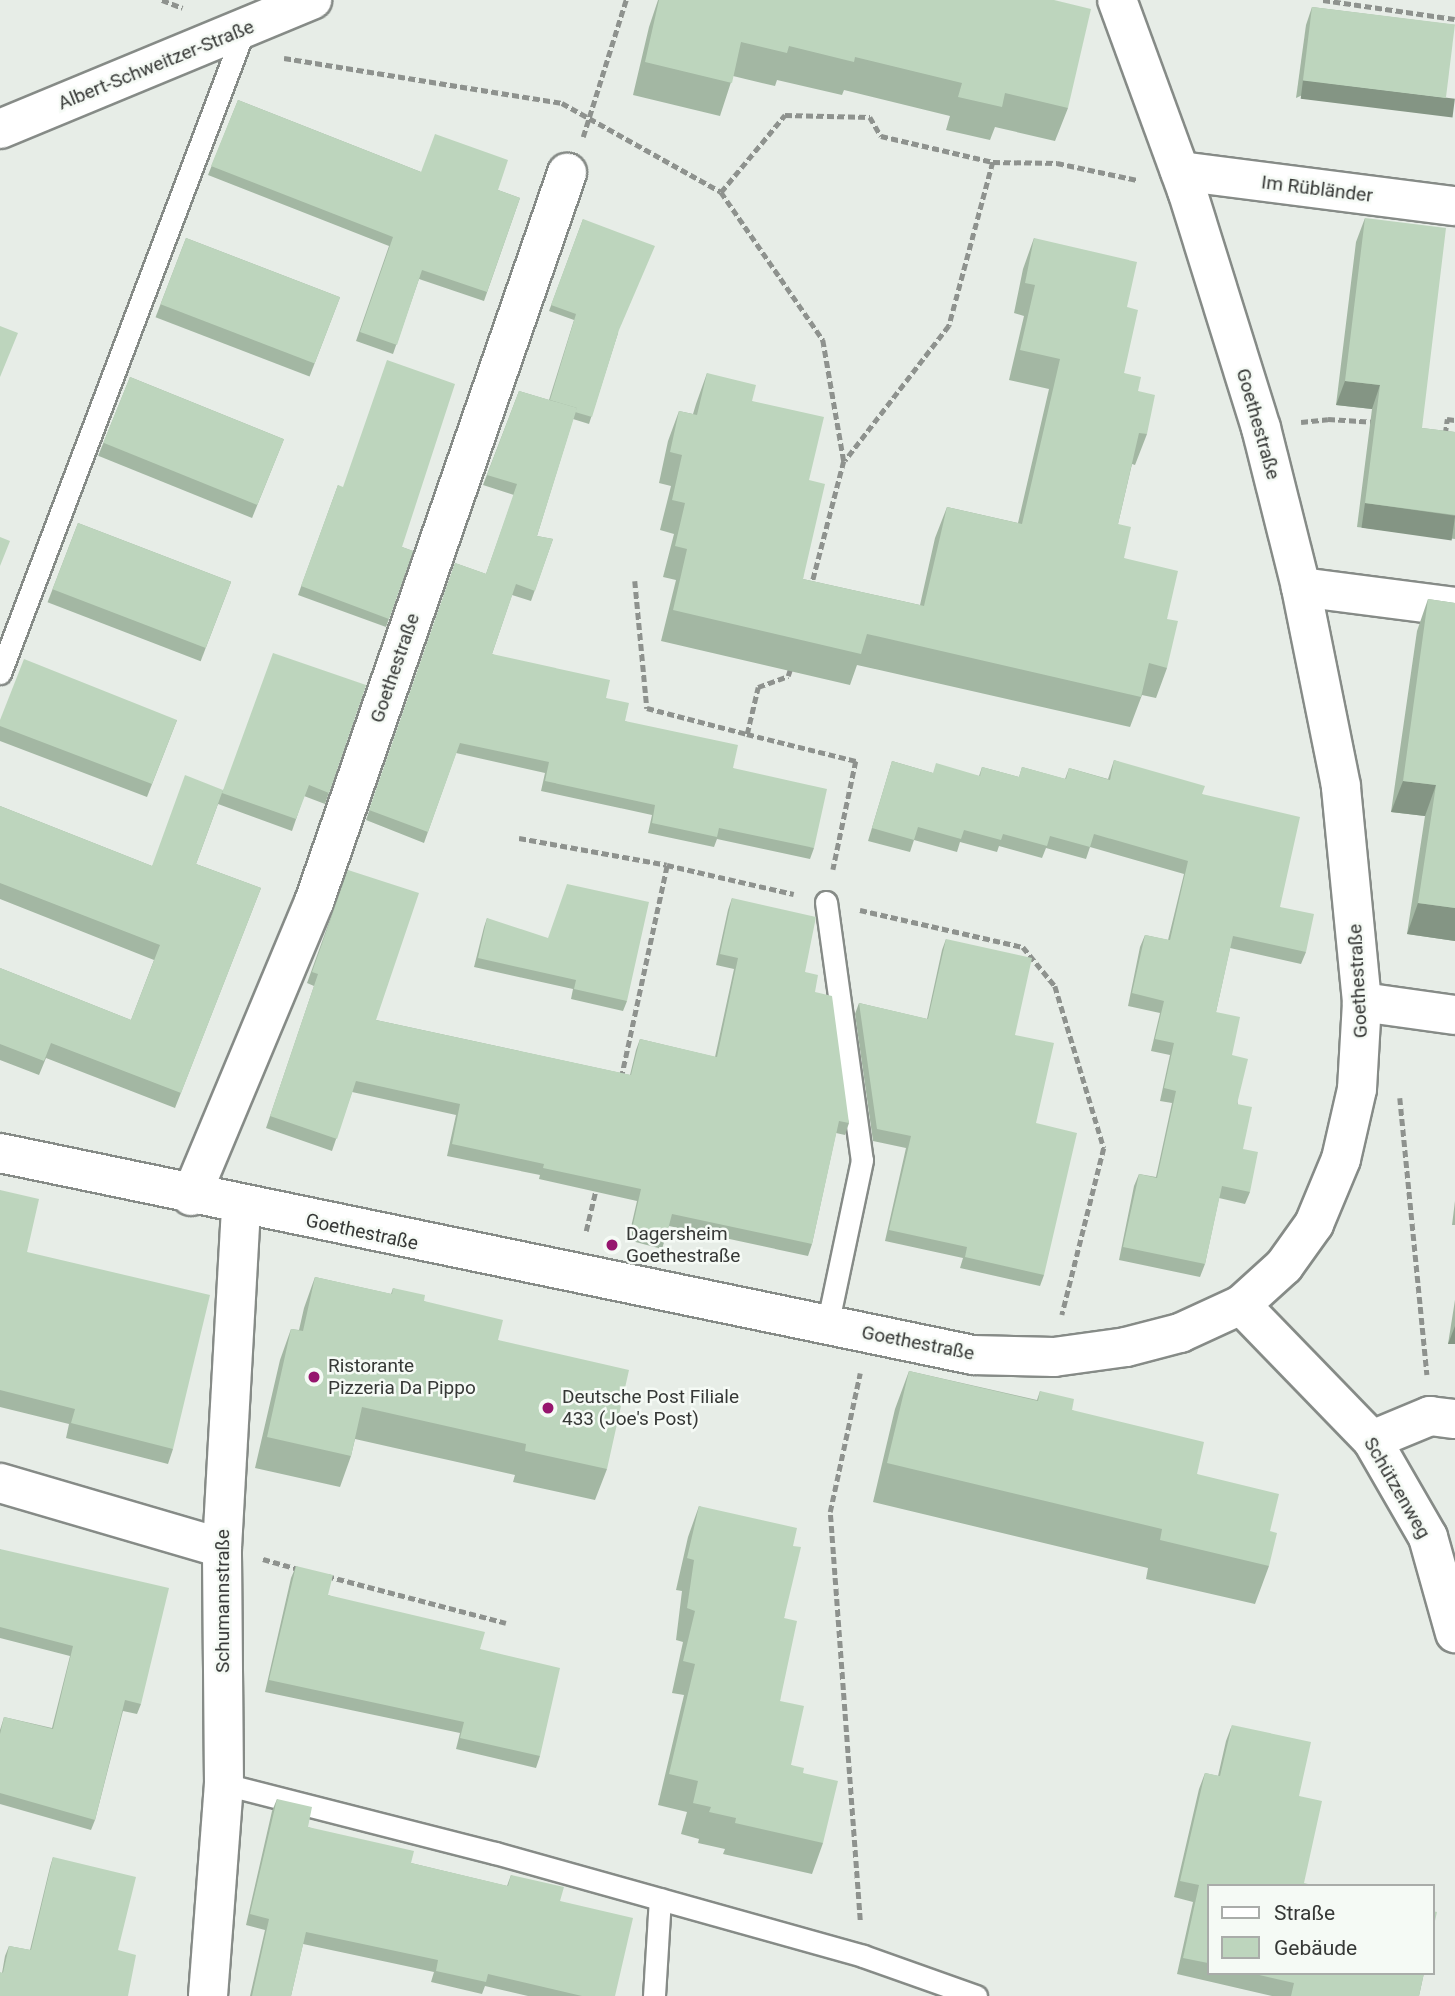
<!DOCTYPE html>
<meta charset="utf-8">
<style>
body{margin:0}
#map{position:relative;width:1455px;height:1996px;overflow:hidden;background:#e7ede7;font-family:Roboto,sans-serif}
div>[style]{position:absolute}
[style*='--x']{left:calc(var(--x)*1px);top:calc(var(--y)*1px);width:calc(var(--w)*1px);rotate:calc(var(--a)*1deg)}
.path>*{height:4.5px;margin-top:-2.25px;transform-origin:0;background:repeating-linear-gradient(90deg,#8e928e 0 7px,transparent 0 10.5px)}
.roads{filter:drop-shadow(2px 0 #868b87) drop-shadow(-2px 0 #868b87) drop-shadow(0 2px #868b87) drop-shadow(0 -2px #868b87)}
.lane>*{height:21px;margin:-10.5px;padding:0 10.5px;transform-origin:10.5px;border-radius:10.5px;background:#fff}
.street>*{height:38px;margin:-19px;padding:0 19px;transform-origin:19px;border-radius:19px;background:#fff}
.secondary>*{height:38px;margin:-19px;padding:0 19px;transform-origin:19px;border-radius:19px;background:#fff}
.wall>*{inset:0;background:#a3b7a3;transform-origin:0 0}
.shaded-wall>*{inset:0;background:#849584;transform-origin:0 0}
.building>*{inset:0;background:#bdd5bd;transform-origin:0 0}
.dots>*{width:19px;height:19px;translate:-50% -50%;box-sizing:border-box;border:4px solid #f5faf5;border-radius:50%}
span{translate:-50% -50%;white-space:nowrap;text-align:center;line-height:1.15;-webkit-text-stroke:5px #f5faf5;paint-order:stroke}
.street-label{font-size:19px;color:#363836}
.poi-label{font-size:19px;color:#363836}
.left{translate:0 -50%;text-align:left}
.legend{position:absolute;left:1207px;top:1884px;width:228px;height:91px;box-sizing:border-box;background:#f5faf5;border:2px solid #a9aca9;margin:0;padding:9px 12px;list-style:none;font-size:21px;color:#363836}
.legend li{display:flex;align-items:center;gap:14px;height:35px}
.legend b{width:35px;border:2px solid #a9aca9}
</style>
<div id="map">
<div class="path">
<div style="--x:162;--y:0;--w:22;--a:21"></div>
<div style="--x:1323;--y:0;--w:133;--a:8.2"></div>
<div style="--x:284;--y:58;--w:282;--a:9.2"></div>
<div style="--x:562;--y:103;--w:182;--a:29.2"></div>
<div style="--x:721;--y:192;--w:180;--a:55.4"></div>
<div style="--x:823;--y:340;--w:123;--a:80.2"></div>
<div style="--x:844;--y:461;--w:127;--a:104.6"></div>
<div style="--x:583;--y:137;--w:144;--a:-72.6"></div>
<div style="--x:993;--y:162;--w:64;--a:0.9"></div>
<div style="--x:1057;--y:163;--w:82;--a:12"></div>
<div style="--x:721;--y:192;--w:100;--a:-50.3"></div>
<div style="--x:785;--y:115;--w:85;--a:1.3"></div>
<div style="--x:870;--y:117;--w:22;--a:60"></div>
<div style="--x:881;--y:136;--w:115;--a:13.1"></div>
<div style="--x:993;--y:162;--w:170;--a:105"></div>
<div style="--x:949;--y:326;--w:170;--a:127.6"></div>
<div style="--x:1301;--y:422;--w:27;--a:-6"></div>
<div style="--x:1328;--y:419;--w:48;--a:3.6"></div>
<div style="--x:1445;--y:434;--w:15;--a:-82"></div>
<div style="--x:1447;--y:419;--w:8;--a:7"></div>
<div style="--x:635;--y:581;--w:128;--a:84.6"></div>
<div style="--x:647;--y:708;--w:103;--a:14.6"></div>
<div style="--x:747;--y:734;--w:48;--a:-76.8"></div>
<div style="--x:758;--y:687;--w:32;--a:-20"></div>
<div style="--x:788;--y:676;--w:9;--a:-72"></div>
<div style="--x:747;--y:734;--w:112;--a:13.9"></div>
<div style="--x:856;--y:761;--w:111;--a:101.9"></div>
<div style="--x:519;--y:838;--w:150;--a:10.3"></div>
<div style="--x:860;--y:910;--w:167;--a:12.8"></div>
<div style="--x:1023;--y:947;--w:50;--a:50.6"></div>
<div style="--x:1055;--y:986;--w:169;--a:73.2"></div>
<div style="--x:1104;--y:1148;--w:172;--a:104.1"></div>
<div style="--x:621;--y:1078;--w:218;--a:-77.8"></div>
<div style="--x:667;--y:865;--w:130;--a:12.9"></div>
<div style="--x:1400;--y:1098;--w:278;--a:84.4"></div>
<div style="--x:586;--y:1231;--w:43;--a:-76.6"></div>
<div style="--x:263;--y:1559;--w:37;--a:16"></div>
<div style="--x:327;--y:1576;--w:185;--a:14.7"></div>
<div style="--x:860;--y:1920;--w:409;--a:-94.2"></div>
<div style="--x:830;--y:1512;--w:142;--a:-77.8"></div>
</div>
<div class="roads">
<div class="lane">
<div style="--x:0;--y:673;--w:688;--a:-69.22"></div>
<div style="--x:826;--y:902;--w:260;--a:82.1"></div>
<div style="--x:862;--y:1160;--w:170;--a:101.9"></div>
<div style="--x:224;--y:1784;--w:280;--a:14.3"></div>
<div style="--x:495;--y:1853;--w:382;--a:15.6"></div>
<div style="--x:863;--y:1956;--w:120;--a:19.5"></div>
<div style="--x:654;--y:1996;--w:97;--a:-86.5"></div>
</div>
<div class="street">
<div style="--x:1180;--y:171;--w:277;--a:7.3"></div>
<div style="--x:1301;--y:587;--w:155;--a:7.4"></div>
<div style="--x:1362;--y:1002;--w:94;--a:8"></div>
<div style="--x:0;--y:1153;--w:994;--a:11.73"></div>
<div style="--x:973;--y:1355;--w:81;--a:1.4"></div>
<div style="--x:1054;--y:1357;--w:73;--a:-7.9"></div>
<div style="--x:1126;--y:1347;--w:56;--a:-14.5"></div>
<div style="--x:1180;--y:1333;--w:67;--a:-24.7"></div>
<div style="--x:1241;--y:1305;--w:58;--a:-42.2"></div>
<div style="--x:1284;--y:1266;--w:52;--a:-54.5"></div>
<div style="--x:1314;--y:1224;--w:70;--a:-67.4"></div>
<div style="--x:1341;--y:1159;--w:72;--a:-77.1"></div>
<div style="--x:1357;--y:1089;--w:87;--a:-86.7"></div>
<div style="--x:1362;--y:1002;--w:217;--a:-95.6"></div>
<div style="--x:1341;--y:786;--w:203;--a:-101.4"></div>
<div style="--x:1301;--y:587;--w:164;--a:-104.1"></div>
<div style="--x:1261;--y:428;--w:248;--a:-107.3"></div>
<div style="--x:1187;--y:191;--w:203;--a:-110.1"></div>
<div style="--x:191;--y:1196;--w:319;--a:-67.3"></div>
<div style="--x:314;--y:902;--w:772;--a:-70.86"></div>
<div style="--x:1241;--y:1305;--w:188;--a:45.9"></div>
<div style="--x:1372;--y:1440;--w:112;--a:60"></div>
<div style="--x:1428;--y:1537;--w:100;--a:74.3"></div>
<div style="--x:1372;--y:1440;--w:63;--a:-22.5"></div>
<div style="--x:1430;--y:1416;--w:25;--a:7"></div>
<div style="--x:0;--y:1483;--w:231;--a:16.3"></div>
<div style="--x:208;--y:1996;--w:213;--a:-85.7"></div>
<div style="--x:224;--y:1784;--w:236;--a:-90.5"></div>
<div style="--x:222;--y:1548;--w:342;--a:-86.8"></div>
</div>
<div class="secondary">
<div style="--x:0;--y:129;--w:338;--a:-22.5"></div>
</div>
</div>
<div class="wall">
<div style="clip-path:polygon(658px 0,1054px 0,1068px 108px,1055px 141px,995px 127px,990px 140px,946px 130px,950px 116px,844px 90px,842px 95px,777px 80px,775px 86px,733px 76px,720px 116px,633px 95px,649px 27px)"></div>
<div style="clip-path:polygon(1312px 7px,1455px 25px,1296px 98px,1306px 25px)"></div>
<div style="clip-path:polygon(238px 100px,421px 172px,498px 190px,520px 198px,484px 301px,419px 279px,393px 354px,356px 341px,389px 246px,208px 175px)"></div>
<div style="clip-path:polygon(1365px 218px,1422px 428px,1455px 432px,1455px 539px,1357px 527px,1372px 409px,1336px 405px,1356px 242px)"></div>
<div style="clip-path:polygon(583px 219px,618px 333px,589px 424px,573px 419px,537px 536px,553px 539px,531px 601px,512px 595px,492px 654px,606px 698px,625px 721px,733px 768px,814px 848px,810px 859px,717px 839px,714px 847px,648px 833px,652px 815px,541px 791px,545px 773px,456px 753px,424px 843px,366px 820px,455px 563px,486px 574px,514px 495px,483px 485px,519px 391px,549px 400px,574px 320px,549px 311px)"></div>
<div style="left:186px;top:238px;width:165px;height:85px;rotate:21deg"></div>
<div style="clip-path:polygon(1034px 238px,1127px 307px,1124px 373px,1138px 391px,1147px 434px,1135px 465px,1132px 464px,1118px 524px,1124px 558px,1167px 619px,1167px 668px,1156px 698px,1142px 695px,1130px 727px,857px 665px,850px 685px,661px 641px,676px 580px,663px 577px,674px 534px,660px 530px,671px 486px,659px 483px,668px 441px,679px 411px,693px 414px,696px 404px,707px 373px,752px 401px,809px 480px,803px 579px,920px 605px,935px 538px,947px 507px,1018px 523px,1049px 389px,1009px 380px,1024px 316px,1014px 313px,1023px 269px)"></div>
<div style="left:130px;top:377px;width:166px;height:85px;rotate:22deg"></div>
<div style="clip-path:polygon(338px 485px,402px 547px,413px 551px,386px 627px,298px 595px)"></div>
<div style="left:78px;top:523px;width:164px;height:85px;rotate:21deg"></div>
<div style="clip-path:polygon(1428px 599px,1455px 603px,1455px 941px,1407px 934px,1425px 816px,1391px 812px,1417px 631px)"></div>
<div style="clip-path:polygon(366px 685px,325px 804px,304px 796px,292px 831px,218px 804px,196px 864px,261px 888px,175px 1108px,46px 1058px,39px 1075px,0 1060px,0 968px,131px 1020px,154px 960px,0 899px,0 806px,152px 866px,223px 790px)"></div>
<div style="clip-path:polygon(0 720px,177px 720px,147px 797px,0 741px)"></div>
<div style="clip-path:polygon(1114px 760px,1202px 794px,1280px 907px,1306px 952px,1301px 964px,1230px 948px,1216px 1012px,1232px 1055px,1243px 1149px,1250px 1192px,1245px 1204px,1219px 1198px,1205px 1264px,1200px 1277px,1119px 1260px,1134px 1186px,1139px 1174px,1156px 1177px,1172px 1103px,1160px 1101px,1170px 1055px,1151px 1051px,1160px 1013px,1128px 1006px,1140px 947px,1145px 935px,1168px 940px,1184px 874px,1090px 847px,1086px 859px,1046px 848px,1042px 858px,999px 846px,997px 852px,960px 842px,957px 852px,914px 840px,910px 852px,868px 841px,892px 761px,933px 773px,979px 776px,982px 767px,1019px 777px,1022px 767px,1065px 779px,1069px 768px,1108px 779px)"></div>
<div style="clip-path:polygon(348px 870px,376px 1020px,630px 1075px,636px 1050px,640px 1039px,715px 1057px,734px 969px,716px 965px,728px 910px,732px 898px,805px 972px,815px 992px,849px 1123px,845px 1135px,836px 1133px,812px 1244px,808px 1256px,669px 1226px,662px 1249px,628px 1240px,637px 1201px,539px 1179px,540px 1175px,447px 1156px,456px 1115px,352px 1092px,332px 1151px,266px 1128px,314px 986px,307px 983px)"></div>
<div style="clip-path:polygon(487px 918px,627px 1001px,623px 1011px,571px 999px,573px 989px,474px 967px,484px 927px)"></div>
<div style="clip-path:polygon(946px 939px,1015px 1035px,1036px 1123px,1044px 1275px,1040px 1286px,960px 1268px,963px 1258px,885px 1241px,906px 1148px,873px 1141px,855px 1014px,859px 1003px,927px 1019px,942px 950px)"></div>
<div style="clip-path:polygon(0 1190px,27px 1252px,173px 1449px,168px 1464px,66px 1438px,69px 1424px,0 1407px)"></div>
<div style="clip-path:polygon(1455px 1201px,1455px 1225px,1452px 1225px)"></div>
<div style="clip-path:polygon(315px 1277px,391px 1294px,393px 1288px,424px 1301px,498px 1340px,607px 1469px,595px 1500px,513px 1482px,515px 1475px,355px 1439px,351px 1456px,340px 1487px,255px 1468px,280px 1360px,291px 1329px,299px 1330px,304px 1308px)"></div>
<div style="clip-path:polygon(1455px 1300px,1455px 1344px,1448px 1344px)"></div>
<div style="clip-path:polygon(909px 1371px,1037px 1400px,1040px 1391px,1072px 1410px,1197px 1474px,1270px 1531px,1269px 1566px,1255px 1604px,1146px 1579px,1148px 1568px,873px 1502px,895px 1409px)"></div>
<div style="clip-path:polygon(699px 1506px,793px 1546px,784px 1618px,780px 1701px,791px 1765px,803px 1773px,823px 1843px,812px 1874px,723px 1854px,725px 1849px,698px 1843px,699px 1839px,681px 1834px,687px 1812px,658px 1805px,684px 1695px,672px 1693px,683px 1642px,676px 1640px,682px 1591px,676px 1590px,688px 1537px)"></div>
<div style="clip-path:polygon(0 1549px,141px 1704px,137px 1714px,123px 1711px,95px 1820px,91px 1830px,0 1804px,0 1730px,4px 1717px,52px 1728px,70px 1656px,0 1638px)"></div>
<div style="clip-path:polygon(296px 1566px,328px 1595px,480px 1649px,540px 1756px,536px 1768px,456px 1749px,460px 1733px,265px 1692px,291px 1578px)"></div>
<div style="clip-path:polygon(1232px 1725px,1208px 1886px,1208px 1973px,1424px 1973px,1419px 1996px,1272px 1996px,1177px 1974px,1193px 1902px,1174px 1897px,1199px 1789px,1205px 1773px,1218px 1776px,1226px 1741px)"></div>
<div style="clip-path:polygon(277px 1799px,308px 1827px,411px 1863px,507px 1886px,511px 1875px,560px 1901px,615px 1996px,528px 1996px,485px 1986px,482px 1994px,431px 1982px,434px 1972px,303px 1944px,291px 1996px,250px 1996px,265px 1930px,246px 1925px,272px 1811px)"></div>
<div style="clip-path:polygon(53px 1857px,118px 1950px,2px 1973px,5px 1956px,9px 1946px,30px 1950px,50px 1867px)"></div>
</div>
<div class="shaded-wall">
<div style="left:1303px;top:80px;width:153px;height:19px;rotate:7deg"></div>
<div style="clip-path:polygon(1345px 381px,1380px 385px,1372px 409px,1336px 405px)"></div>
<div style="left:1365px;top:503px;width:91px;height:25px;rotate:8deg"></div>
<div style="clip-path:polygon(1403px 781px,1436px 785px,1425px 816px,1391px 812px)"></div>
<div style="clip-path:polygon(1418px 903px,1455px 908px,1455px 941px,1407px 934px)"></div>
<div style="clip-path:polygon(1455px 1326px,1455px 1344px,1448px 1344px)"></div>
</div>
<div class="building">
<div style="clip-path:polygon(659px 0,1054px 0,1091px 9px,1068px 108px,1005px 93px,1002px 107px,958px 97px,962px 83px,855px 57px,854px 62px,789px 46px,787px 53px,741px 42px,732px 83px,645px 62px)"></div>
<div style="left:1312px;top:7px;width:144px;height:74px;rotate:7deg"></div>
<div style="clip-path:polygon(238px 100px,421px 172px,435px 134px,508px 160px,498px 190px,520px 198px,487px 292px,422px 270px,397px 345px,360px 332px,393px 237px,211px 166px)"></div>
<div style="clip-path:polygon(1365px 218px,1446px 228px,1422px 428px,1455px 432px,1455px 515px,1365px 503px,1380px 385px,1345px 381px)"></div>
<div style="clip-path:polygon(583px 219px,655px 246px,619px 330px,592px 417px,575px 412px,577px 408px,550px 400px,576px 314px,551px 305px)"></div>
<div style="left:186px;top:238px;width:165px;height:71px;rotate:21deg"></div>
<div style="clip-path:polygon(1034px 238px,1137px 262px,1127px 307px,1138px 310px,1124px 373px,1141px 377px,1138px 391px,1155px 395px,1147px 434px,1139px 433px,1118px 524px,1131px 527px,1124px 558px,1178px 571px,1167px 619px,1178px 621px,1167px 668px,1149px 663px,1141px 697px,867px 634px,861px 654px,673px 610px,687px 549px,675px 546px,685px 503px,672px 500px,682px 455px,670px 452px,679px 411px,697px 415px,707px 373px,756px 385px,752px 401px,824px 417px,809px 480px,825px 484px,803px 579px,924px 606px,947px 507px,1022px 524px,1060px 359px,1020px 350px,1035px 285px,1025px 283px)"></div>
<div style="clip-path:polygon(0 326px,18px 333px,0 377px)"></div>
<div style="clip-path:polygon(387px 360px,455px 384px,402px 547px,413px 551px,389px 619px,301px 586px,338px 485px,343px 487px)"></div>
<div style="left:130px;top:377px;width:166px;height:71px;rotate:22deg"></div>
<div style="clip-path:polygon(519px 391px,577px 408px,537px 536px,553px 539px,535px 591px,516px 584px,492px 654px,610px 680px,606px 698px,629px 703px,625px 721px,738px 745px,733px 768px,827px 789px,814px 848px,719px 828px,717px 837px,652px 823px,655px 805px,545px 781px,549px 762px,460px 743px,428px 832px,369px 810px,455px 563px,495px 577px,486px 574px,517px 484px,487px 475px)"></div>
<div style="left:78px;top:523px;width:164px;height:71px;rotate:21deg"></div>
<div style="clip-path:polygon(0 537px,10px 541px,0 566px)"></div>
<div style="clip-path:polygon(1428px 599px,1455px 603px,1455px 908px,1418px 903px,1436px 785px,1403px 781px)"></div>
<div style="clip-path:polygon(273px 653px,366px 685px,329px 793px,309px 785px,296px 819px,222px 793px)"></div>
<div style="clip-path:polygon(24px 659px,177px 720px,152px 784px,0 726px,0 720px)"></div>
<div style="clip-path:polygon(1114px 760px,1205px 786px,1202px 794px,1300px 817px,1280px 907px,1314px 914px,1306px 952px,1233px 936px,1216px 1012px,1240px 1017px,1232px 1055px,1248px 1059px,1237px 1104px,1252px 1107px,1243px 1149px,1258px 1152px,1250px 1192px,1222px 1186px,1205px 1264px,1123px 1247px,1139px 1174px,1157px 1178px,1176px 1091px,1164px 1088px,1174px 1043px,1155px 1039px,1164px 1001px,1132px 993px,1145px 935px,1170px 940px,1188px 861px,1094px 834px,1090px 847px,1050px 836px,1047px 846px,1003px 834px,1001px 840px,964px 830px,961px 839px,918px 827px,914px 840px,872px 828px,892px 761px,933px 773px,936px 763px,980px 776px,982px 767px,1019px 777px,1022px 767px,1066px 779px,1069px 768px,1110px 780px)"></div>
<div style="clip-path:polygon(185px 775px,223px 790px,196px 864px,261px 888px,181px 1093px,51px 1043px,44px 1061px,0 1044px,0 968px,131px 1020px,160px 945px,0 883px,0 806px,152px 866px)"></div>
<div style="clip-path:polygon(348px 870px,419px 893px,376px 1020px,631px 1075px,640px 1039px,717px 1057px,738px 958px,720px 954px,732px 898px,816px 917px,805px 972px,818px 975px,815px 992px,832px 996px,849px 1123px,839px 1121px,812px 1244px,672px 1214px,666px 1237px,632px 1229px,641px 1189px,543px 1168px,544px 1164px,452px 1144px,460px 1104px,356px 1081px,337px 1139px,270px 1116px,318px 974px,312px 972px)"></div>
<div style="clip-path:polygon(567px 884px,649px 902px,627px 1001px,574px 989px,576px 980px,478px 958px,487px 918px,548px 938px)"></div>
<div style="clip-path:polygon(946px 939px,1032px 958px,1015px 1035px,1054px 1043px,1036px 1123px,1077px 1133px,1044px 1275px,965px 1257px,967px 1247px,889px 1230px,911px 1136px,877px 1129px,859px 1003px,928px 1019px)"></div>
<div style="clip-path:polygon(0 1190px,39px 1199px,27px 1252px,210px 1295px,173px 1449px,71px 1423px,75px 1409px,0 1390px)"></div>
<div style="clip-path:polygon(315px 1277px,392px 1294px,393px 1288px,425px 1295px,424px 1301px,503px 1320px,498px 1340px,629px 1370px,607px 1469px,525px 1451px,526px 1444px,362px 1407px,351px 1456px,267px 1437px,291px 1329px,303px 1331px)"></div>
<div style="clip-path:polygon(909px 1371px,1038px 1401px,1040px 1391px,1074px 1399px,1072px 1410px,1204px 1442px,1197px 1474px,1279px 1494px,1270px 1531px,1277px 1533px,1269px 1566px,1160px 1540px,1162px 1529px,887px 1463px)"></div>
<div style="clip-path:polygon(699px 1506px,797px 1528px,793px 1546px,801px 1547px,784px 1618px,797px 1621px,780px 1701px,804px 1706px,791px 1765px,804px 1768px,803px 1773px,838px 1781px,823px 1843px,735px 1823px,736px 1818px,709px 1812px,711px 1807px,693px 1803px,698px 1781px,669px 1774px,695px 1664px,683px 1661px,695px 1611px,687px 1608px,694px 1560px,687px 1558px)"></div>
<div style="clip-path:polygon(0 1549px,169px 1588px,141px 1704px,125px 1700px,95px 1820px,0 1793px,0 1734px,4px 1717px,53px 1729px,73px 1646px,0 1627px)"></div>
<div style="clip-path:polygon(296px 1566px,333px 1575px,328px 1595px,485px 1632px,480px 1649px,560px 1668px,540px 1756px,460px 1738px,464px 1722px,269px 1680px)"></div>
<div style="clip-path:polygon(1232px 1725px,1311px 1742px,1299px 1796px,1322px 1801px,1304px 1883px,1316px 1886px,1208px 1886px,1208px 1963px,1183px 1958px,1199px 1885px,1180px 1881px,1205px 1773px,1220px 1776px)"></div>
<div style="clip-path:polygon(277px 1799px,312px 1807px,308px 1827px,414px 1851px,411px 1863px,508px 1886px,511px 1875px,564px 1887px,560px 1901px,633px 1918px,615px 1996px,582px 1996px,488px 1974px,486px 1982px,436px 1971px,438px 1960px,306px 1932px,291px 1996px,252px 1996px,269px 1919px,250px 1914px)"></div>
<div style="clip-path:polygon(53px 1857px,136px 1877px,118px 1950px,136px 1955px,128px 1996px,0 1996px,0 1972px,3px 1973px,9px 1946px,31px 1950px)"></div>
<div style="clip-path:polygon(1432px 1911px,1437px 1912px,1432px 1934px)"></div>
<div style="clip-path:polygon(1251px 1973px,1424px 1973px,1419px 1996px,1291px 1996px,1294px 1983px)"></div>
</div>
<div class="dots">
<div style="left:612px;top:1245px;background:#96156e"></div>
<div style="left:314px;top:1377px;background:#96156e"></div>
<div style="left:548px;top:1408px;background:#96156e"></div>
</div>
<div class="street-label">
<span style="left:156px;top:65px;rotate:-22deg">Albert-Schweitzer-Straße</span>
<span style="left:1317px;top:189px;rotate:7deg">Im Rübländer</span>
<span style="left:1258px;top:424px;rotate:74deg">Goethestraße</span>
<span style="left:395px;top:668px;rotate:-71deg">Goethestraße</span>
<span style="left:1358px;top:981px;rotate:-93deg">Goethestraße</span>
<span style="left:362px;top:1232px;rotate:12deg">Goethestraße</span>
<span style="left:918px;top:1343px;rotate:11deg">Goethestraße</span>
<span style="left:1397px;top:1488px;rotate:60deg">Schützenweg</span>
<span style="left:223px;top:1601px;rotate:-90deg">Schumannstraße</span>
</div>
<div class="poi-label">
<span class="left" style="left:626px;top:1245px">Dagersheim<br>Goethestraße</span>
<span class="left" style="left:328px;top:1377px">Ristorante<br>Pizzeria Da Pippo</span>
<span class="left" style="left:562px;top:1408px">Deutsche Post Filiale<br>433 (Joe's Post)</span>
</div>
<ul class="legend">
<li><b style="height:9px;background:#fff"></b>Straße</li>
<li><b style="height:19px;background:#bdd5bd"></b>Gebäude</li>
</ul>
</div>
